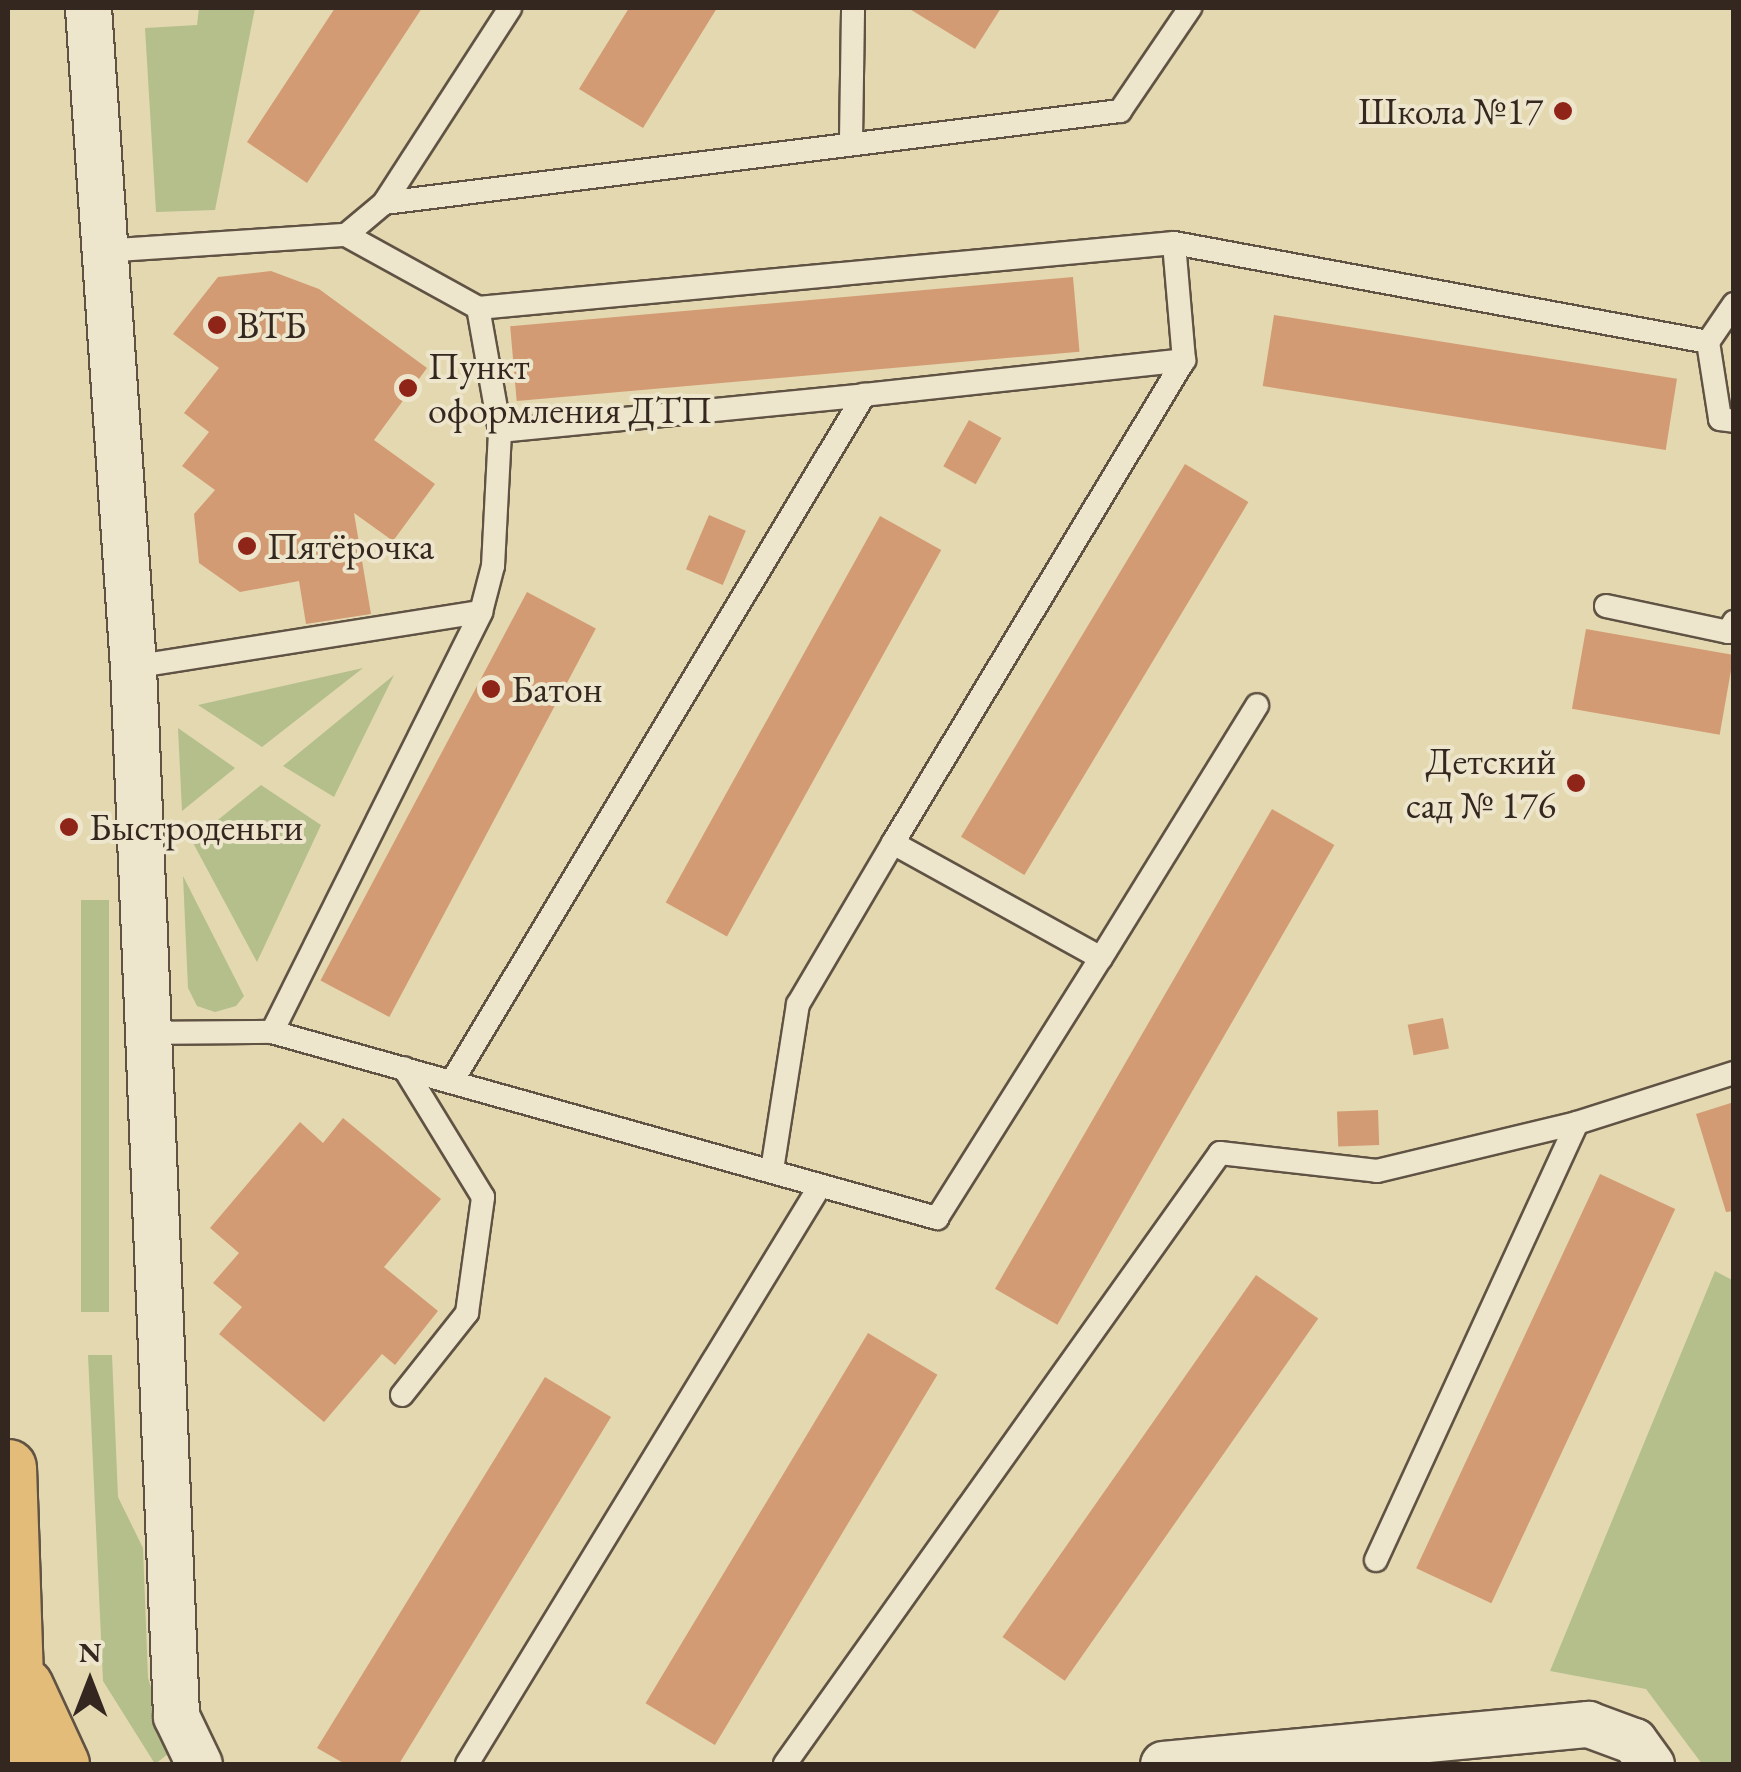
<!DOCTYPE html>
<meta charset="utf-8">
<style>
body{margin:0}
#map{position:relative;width:1741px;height:1772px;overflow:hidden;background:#e4d8b1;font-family:"EB Garamond",serif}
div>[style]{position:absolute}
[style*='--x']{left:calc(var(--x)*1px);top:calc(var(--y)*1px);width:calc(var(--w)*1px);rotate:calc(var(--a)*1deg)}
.green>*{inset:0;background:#b4bf8c;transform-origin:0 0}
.building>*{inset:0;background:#d39b73;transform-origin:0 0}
.roads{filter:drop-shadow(2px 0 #605344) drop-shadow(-2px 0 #605344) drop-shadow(0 2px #605344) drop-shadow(0 -2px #605344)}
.service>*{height:22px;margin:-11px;padding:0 11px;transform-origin:11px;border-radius:11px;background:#ede6cc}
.minor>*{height:45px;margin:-22.5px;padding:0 22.5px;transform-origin:22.5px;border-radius:22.5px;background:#ede6cc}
.trunk>*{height:55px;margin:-27.5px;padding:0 27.5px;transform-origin:27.5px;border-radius:27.5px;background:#e2bc78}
.dots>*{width:28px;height:28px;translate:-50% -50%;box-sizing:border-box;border:5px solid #ede6cc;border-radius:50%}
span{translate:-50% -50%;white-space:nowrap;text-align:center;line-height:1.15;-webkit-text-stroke:8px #ede6cc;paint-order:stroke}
.poi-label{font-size:38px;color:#34271f}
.right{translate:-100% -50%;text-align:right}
.left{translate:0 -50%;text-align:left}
.frame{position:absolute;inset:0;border:10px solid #34271f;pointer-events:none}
.north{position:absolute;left:40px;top:1632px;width:100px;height:100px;-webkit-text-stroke:8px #ede6cc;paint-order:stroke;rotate:0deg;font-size:28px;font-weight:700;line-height:40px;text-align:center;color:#34271f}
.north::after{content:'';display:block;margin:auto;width:35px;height:45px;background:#34271f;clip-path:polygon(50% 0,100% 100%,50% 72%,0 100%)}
</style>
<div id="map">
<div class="green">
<div style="clip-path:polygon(199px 8px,255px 8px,215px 210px,156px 212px,145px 28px,197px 25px)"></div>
<div style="clip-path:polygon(363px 668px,262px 747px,198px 705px)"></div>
<div style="clip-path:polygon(394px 675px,334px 797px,283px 766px)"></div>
<div style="clip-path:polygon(178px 728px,235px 768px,182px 811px)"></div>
<div style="clip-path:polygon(261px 785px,321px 825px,257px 962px,192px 841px)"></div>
<div style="clip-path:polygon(183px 876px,244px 996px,236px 1006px,215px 1012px,197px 1006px,188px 988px)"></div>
<div style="left:109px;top:900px;width:412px;height:28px;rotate:90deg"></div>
<div style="clip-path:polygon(1715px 1271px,1734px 1281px,1733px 1764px,1702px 1764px,1646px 1689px,1550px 1671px)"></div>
<div style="clip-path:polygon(88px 1355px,112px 1355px,118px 1497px,143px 1548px,148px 1678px,172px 1751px,155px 1764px,103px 1681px)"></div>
</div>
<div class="building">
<div style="clip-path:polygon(335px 8px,422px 8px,307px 183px,247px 142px)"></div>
<div style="clip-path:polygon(629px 8px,717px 8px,643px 128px,579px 89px)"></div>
<div style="clip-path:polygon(908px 8px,1001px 8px,975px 49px)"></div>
<div style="clip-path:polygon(271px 271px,319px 289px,427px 368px,374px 440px,435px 484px,393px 541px,354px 513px,371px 614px,306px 624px,299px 581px,240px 592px,199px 563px,194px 514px,215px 490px,182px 466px,209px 432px,184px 413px,219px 368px,173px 334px,218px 277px)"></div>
<div style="left:1073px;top:277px;width:75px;height:565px;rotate:85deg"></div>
<div style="left:1274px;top:315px;width:408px;height:72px;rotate:9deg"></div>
<div style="left:969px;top:420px;width:37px;height:53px;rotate:29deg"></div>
<div style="left:1185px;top:464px;width:74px;height:435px;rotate:31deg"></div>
<div style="left:709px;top:515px;width:40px;height:59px;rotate:23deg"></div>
<div style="left:880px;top:516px;width:70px;height:442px;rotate:29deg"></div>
<div style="left:527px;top:592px;width:78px;height:440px;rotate:28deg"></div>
<div style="left:1586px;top:629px;width:150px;height:81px;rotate:10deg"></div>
<div style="left:1272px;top:809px;width:72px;height:554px;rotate:30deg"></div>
<div style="left:1443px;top:1018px;width:31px;height:36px;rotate:79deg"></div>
<div style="clip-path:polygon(1734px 1102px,1734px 1211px,1726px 1212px,1696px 1114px)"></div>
<div style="left:1378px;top:1110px;width:35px;height:41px;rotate:88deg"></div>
<div style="clip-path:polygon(343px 1118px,441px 1199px,384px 1267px,438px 1311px,395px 1365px,382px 1354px,324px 1422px,219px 1334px,242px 1307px,213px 1283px,239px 1253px,210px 1228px,300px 1122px,323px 1143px)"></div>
<div style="left:1600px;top:1174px;width:83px;height:435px;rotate:25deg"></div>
<div style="left:1256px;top:1275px;width:76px;height:442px;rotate:35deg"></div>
<div style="left:868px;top:1333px;width:81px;height:432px;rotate:31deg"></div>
<div style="clip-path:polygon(545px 1377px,611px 1417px,399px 1764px,345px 1764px,317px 1748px)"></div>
</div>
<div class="roads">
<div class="service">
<div style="--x:851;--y:139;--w:131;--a:-89.1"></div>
<div style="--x:384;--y:203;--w:232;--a:-57.1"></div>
<div style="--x:346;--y:235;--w:50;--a:-40.1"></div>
<div style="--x:384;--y:203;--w:742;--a:-7.13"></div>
<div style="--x:1120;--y:111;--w:125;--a:-55.8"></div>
<div style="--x:102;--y:251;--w:245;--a:-3.8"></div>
<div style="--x:346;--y:235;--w:151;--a:28.9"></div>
<div style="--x:478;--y:308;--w:699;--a:-5.34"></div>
<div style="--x:1174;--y:243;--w:543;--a:10.5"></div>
<div style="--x:1708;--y:342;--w:78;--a:81.1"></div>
<div style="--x:1720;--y:419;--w:14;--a:8"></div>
<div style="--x:1708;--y:342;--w:46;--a:-55.6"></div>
<div style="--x:500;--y:431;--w:366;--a:-5.6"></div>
<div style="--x:1606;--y:606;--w:125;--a:12"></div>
<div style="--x:1728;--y:632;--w:12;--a:-59"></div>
<div style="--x:133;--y:667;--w:352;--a:-9"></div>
<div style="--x:893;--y:843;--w:564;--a:-58.93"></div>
<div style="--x:1184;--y:360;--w:117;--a:-94.9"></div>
<div style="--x:1101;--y:958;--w:297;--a:-58.3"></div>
<div style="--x:272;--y:1032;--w:469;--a:-63.5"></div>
<div style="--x:481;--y:612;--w:48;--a:-75.4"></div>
<div style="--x:493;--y:566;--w:135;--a:-87"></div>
<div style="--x:500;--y:431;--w:125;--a:-100.1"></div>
<div style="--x:147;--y:1033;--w:125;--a:-0.5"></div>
<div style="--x:272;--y:1032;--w:691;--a:15.63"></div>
<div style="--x:937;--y:1218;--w:307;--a:-57.8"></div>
<div style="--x:1101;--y:958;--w:238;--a:-151.1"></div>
<div style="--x:893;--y:843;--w:187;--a:120.5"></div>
<div style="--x:798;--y:1004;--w:168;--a:98.9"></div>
<div style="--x:454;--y:1078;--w:797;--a:-59.02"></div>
<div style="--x:864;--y:395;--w:322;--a:-6.2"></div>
<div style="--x:402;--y:1395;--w:105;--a:-51.6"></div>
<div style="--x:467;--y:1313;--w:117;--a:-82.1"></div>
<div style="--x:483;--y:1197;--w:151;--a:-121.5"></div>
<div style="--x:1376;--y:1560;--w:481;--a:-65.3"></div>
<div style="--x:467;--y:1764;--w:677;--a:-58.59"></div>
<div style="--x:785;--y:1764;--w:750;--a:-54.55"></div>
<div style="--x:1220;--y:1153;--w:158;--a:6.5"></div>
<div style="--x:1377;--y:1171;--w:206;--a:-13.5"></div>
<div style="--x:1577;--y:1123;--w:165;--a:-17.7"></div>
</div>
<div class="minor">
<div style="--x:88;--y:8;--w:661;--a:86.09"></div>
<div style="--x:133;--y:667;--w:1050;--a:87.65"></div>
<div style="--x:176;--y:1716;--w:53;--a:64.4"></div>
<div style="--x:1163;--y:1764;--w:427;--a:-5.4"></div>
<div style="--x:1588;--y:1724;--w:49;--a:20.3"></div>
<div style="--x:1634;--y:1741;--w:29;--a:54"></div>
</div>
<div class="trunk">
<div style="--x:8;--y:1467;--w:297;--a:88.1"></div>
<div style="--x:25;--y:1686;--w:86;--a:65.2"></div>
</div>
</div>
<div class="dots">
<div style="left:1563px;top:111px;background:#8f2418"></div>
<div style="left:217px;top:325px;background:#8f2418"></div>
<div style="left:408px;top:388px;background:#8f2418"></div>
<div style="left:247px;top:546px;background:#8f2418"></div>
<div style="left:491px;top:689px;background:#8f2418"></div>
<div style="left:1576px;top:783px;background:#8f2418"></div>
<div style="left:69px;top:827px;background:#8f2418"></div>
</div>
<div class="poi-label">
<span class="right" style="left:1543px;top:111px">Школа №17</span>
<span class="left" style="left:237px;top:325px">ВТБ</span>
<span class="left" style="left:428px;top:388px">Пункт<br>оформления ДТП</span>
<span class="left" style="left:267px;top:546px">Пятёрочка</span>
<span class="left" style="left:511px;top:689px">Батон</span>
<span class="right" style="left:1556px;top:783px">Детский<br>сад № 176</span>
<span class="left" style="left:89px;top:827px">Быстроденьги</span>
</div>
<div class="frame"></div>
<div class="north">N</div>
</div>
